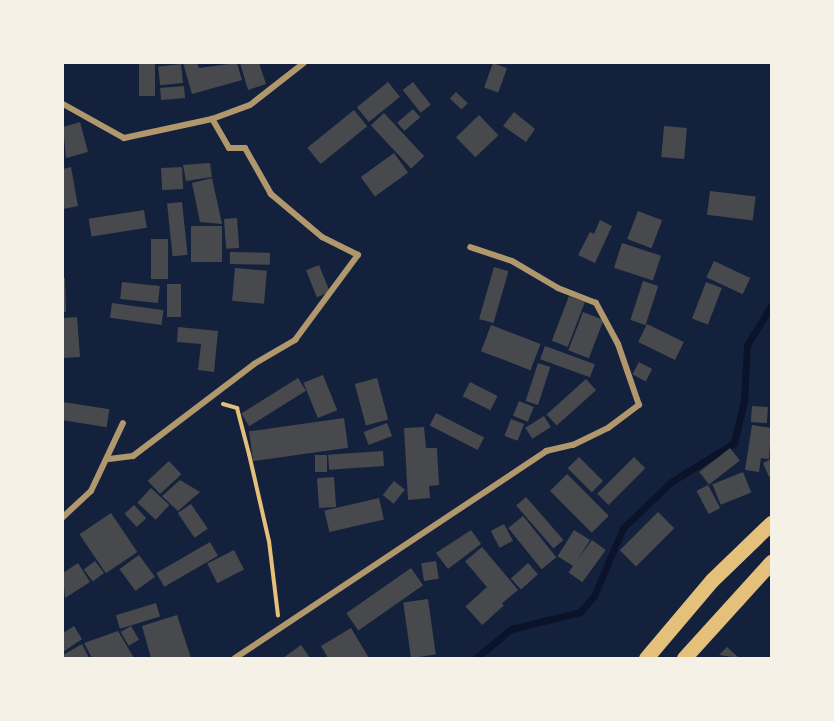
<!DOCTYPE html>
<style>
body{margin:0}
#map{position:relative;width:834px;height:721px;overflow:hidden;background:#14213d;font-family:Spectral,serif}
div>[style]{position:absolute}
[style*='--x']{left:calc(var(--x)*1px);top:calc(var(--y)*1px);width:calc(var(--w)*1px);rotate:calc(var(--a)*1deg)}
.stream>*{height:7px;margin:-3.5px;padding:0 3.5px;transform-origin:3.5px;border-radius:3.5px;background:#0b132b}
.building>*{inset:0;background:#48494c;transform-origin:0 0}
.path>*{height:4px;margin:-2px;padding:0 2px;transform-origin:2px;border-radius:2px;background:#e5c07b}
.minor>*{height:6px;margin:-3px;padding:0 3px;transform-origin:3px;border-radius:3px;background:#b1986c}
.primary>*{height:15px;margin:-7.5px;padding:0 7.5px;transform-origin:7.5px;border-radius:7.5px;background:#e5c07b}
span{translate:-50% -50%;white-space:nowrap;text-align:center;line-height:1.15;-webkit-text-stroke:6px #f6f1e7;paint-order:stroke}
.frame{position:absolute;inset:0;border:64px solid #f6f1e7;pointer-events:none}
</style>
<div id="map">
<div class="stream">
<div style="--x:476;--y:658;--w:45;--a:-39.6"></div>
<div style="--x:511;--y:629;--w:71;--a:-13.8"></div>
<div style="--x:580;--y:612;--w:21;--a:-49"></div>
<div style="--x:594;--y:596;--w:74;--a:-66.9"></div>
<div style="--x:623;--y:528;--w:66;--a:-43.8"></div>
<div style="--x:671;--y:482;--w:74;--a:-31.8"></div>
<div style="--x:734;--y:443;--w:43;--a:-76.6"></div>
<div style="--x:744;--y:401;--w:56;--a:-86.9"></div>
<div style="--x:747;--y:345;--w:46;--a:-58.4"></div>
</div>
<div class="building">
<div style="left:139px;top:63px;width:16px;height:33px"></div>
<div style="clip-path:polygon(183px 63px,197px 63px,199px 68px,237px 63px,242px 80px,192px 94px)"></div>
<div style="clip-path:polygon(240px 63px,259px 63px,266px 84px,248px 90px)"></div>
<div style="left:493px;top:63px;width:15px;height:26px;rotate:20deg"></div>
<div style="left:181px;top:64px;width:19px;height:23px;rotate:84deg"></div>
<div style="left:388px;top:82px;width:19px;height:40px;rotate:51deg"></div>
<div style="left:413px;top:82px;width:29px;height:13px;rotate:52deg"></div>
<div style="left:184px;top:86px;width:12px;height:24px;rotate:85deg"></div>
<div style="left:456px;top:92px;width:16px;height:9px;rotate:43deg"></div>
<div style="left:413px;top:109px;width:11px;height:21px;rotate:49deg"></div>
<div style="left:354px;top:110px;width:21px;height:60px;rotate:51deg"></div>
<div style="clip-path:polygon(514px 112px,535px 129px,526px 142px,503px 126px)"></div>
<div style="left:384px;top:113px;width:59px;height:18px;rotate:47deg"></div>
<div style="left:479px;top:115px;width:28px;height:32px;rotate:46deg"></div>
<div style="clip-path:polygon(80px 122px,88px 152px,66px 158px,63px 127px)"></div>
<div style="left:664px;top:126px;width:23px;height:31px;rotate:5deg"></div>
<div style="left:394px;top:153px;width:24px;height:41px;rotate:54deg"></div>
<div style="clip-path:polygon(210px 163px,212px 177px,186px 181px,183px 165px)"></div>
<div style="clip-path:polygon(71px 167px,78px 206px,63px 209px,63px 169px)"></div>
<div style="left:182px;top:167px;width:22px;height:21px;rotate:87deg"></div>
<div style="clip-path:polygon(212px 178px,222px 224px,200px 222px,192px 183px)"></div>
<div style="left:710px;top:191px;width:46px;height:24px;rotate:7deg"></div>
<div style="left:182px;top:202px;width:53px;height:15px;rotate:84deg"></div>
<div style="left:144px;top:210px;width:18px;height:56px;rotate:81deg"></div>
<div style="left:638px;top:211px;width:26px;height:30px;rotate:21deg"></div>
<div style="left:237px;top:218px;width:30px;height:13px;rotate:86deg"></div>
<div style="clip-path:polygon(600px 220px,612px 226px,595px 263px,578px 255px,590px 232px,594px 234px)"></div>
<div style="left:191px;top:226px;width:31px;height:36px"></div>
<div style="left:151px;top:239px;width:17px;height:40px"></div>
<div style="left:622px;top:243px;width:41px;height:26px;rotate:18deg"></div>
<div style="left:230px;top:252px;width:40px;height:12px;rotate:1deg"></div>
<div style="left:714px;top:261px;width:40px;height:18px;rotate:25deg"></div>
<div style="left:319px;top:265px;width:29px;height:14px;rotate:68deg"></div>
<div style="left:494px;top:267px;width:15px;height:54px;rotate:16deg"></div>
<div style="left:235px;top:268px;width:32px;height:33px;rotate:5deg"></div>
<div style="clip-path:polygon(63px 278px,65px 278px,66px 312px,63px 312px)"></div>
<div style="left:643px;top:281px;width:16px;height:41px;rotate:18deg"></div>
<div style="left:122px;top:282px;width:38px;height:17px;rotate:6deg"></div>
<div style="left:706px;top:282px;width:17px;height:39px;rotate:21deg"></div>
<div style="left:181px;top:284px;width:33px;height:14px;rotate:90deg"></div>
<div style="left:569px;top:296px;width:17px;height:48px;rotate:21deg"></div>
<div style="left:112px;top:303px;width:52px;height:15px;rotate:8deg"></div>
<div style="left:583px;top:312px;width:22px;height:41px;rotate:21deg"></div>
<div style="clip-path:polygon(77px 317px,80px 357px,63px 358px,63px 318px)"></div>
<div style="left:647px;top:324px;width:41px;height:20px;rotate:26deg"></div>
<div style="left:491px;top:325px;width:53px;height:28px;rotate:21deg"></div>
<div style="clip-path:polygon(178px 327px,218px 331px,214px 372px,198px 370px,201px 344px,177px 342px)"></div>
<div style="left:545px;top:346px;width:53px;height:14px;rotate:20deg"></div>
<div style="left:639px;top:362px;width:15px;height:14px;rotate:28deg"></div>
<div style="left:538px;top:363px;width:13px;height:40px;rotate:18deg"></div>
<div style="left:323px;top:375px;width:38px;height:21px;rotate:68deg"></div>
<div style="left:298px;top:378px;width:15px;height:67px;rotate:58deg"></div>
<div style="left:377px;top:378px;width:43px;height:23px;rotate:75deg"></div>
<div style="left:586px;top:379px;width:15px;height:53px;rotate:48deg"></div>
<div style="left:470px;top:382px;width:31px;height:16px;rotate:27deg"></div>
<div style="left:519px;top:401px;width:16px;height:16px;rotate:22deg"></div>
<div style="left:63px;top:402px;width:47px;height:18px;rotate:9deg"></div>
<div style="left:752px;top:406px;width:16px;height:16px;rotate:4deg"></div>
<div style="left:436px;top:413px;width:54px;height:14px;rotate:27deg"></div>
<div style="left:544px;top:416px;width:13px;height:22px;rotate:58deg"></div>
<div style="left:344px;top:418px;width:30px;height:96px;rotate:82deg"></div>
<div style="left:511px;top:419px;width:14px;height:18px;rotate:21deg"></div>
<div style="left:387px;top:423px;width:14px;height:25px;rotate:69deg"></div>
<div style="clip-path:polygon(752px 425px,771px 428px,769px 459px,761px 458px,759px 472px,745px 470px)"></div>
<div style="clip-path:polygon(424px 427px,426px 448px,437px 448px,439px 485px,429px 486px,430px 498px,408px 500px,404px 428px)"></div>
<div style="left:730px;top:448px;width:16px;height:39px;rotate:52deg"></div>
<div style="left:383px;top:451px;width:15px;height:55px;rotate:86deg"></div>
<div style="left:327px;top:455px;width:17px;height:12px;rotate:90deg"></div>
<div style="left:579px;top:457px;width:34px;height:16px;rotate:45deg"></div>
<div style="left:634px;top:457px;width:16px;height:52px;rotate:45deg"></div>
<div style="clip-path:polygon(771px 459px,771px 476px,769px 477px,763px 463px)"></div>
<div style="left:169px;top:461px;width:18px;height:29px;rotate:47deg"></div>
<div style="left:743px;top:472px;width:22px;height:33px;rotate:68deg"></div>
<div style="left:567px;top:474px;width:59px;height:24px;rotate:45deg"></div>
<div style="left:334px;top:477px;width:30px;height:17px;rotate:86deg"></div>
<div style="clip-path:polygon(180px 480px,200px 492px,178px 511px,162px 496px)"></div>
<div style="left:394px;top:481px;width:14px;height:18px;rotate:39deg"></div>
<div style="left:708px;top:485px;width:26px;height:13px;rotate:62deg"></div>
<div style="left:151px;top:488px;width:25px;height:20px;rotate:43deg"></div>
<div style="left:526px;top:497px;width:57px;height:13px;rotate:49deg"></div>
<div style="left:379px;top:498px;width:22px;height:56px;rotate:77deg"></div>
<div style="left:191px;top:504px;width:30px;height:16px;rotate:56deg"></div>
<div style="left:134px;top:505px;width:18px;height:13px;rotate:47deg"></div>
<div style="left:658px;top:512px;width:23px;height:54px;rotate:45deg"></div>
<div style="left:111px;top:513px;width:47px;height:38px;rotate:56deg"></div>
<div style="left:523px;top:516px;width:53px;height:19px;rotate:51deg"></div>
<div style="left:504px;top:524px;width:19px;height:15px;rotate:62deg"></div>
<div style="clip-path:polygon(471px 530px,481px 544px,448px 569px,436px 553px)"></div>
<div style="left:574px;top:530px;width:19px;height:31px;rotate:32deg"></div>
<div style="left:592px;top:540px;width:17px;height:40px;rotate:36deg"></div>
<div style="left:210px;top:542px;width:16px;height:62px;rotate:60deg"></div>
<div style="left:482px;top:547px;width:56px;height:22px;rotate:50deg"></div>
<div style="left:234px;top:550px;width:22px;height:30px;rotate:63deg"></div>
<div style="left:139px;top:555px;width:27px;height:24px;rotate:54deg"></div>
<div style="left:95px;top:561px;width:15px;height:14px;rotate:53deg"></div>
<div style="left:436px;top:561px;width:18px;height:15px;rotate:81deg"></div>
<div style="clip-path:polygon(78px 563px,90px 582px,65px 598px,63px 573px)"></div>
<div style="left:528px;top:563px;width:15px;height:23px;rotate:48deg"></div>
<div style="left:411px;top:568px;width:21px;height:79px;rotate:55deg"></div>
<div style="left:487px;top:587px;width:25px;height:29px;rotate:48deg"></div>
<div style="left:428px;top:599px;width:56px;height:25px;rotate:82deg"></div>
<div style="left:156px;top:603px;width:14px;height:42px;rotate:73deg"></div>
<div style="clip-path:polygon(177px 615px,191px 658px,151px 658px,142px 626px)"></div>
<div style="clip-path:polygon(74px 626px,82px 639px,63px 652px,63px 633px)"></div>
<div style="left:131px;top:626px;width:16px;height:12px;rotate:60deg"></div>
<div style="clip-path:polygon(351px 628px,369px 658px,328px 658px,321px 646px)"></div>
<div style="clip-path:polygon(118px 631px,134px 658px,92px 658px,84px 643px)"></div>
<div style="clip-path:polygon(82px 644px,89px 658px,63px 658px,63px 655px)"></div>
<div style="clip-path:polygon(301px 645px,310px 658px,283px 658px)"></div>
<div style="clip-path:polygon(727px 647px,739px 658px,719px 655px)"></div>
</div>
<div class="path">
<div style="--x:223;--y:404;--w:15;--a:16"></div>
<div style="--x:237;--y:408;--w:48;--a:75.4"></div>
<div style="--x:249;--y:454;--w:89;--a:77.1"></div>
<div style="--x:269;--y:541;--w:75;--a:83.1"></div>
</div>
<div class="minor">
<div style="--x:63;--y:104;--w:70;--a:29.1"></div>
<div style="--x:124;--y:138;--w:90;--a:-12.2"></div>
<div style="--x:212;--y:119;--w:40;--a:-20.2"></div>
<div style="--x:250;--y:105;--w:68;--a:-37.9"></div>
<div style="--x:109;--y:459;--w:24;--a:-7"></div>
<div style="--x:133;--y:456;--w:152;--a:-37.2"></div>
<div style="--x:254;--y:364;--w:48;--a:-30.3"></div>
<div style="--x:295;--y:340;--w:106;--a:-53.5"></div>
<div style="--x:358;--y:255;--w:40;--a:-153.4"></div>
<div style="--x:322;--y:237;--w:67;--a:-139.9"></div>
<div style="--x:271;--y:194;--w:53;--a:-119.5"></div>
<div style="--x:245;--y:148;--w:16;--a:180"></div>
<div style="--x:229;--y:148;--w:34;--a:-120"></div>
<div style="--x:63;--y:517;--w:38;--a:-43"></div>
<div style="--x:91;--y:491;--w:75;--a:-64.8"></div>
<div style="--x:235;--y:658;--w:374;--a:-33.6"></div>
<div style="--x:546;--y:451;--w:28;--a:-13"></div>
<div style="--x:573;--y:445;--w:39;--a:-26"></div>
<div style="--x:608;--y:428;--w:39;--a:-37"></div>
<div style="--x:639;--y:405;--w:65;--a:-109"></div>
<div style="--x:618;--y:344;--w:47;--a:-118.2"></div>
<div style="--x:596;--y:303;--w:41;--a:-158.5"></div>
<div style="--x:558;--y:288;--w:53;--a:-149.6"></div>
<div style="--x:512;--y:261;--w:44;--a:-161.6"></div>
</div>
<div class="primary">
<div style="--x:646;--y:658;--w:102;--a:-49.8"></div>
<div style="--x:712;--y:580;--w:82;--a:-44"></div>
<div style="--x:684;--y:658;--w:130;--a:-47.8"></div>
</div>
<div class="frame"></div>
</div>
